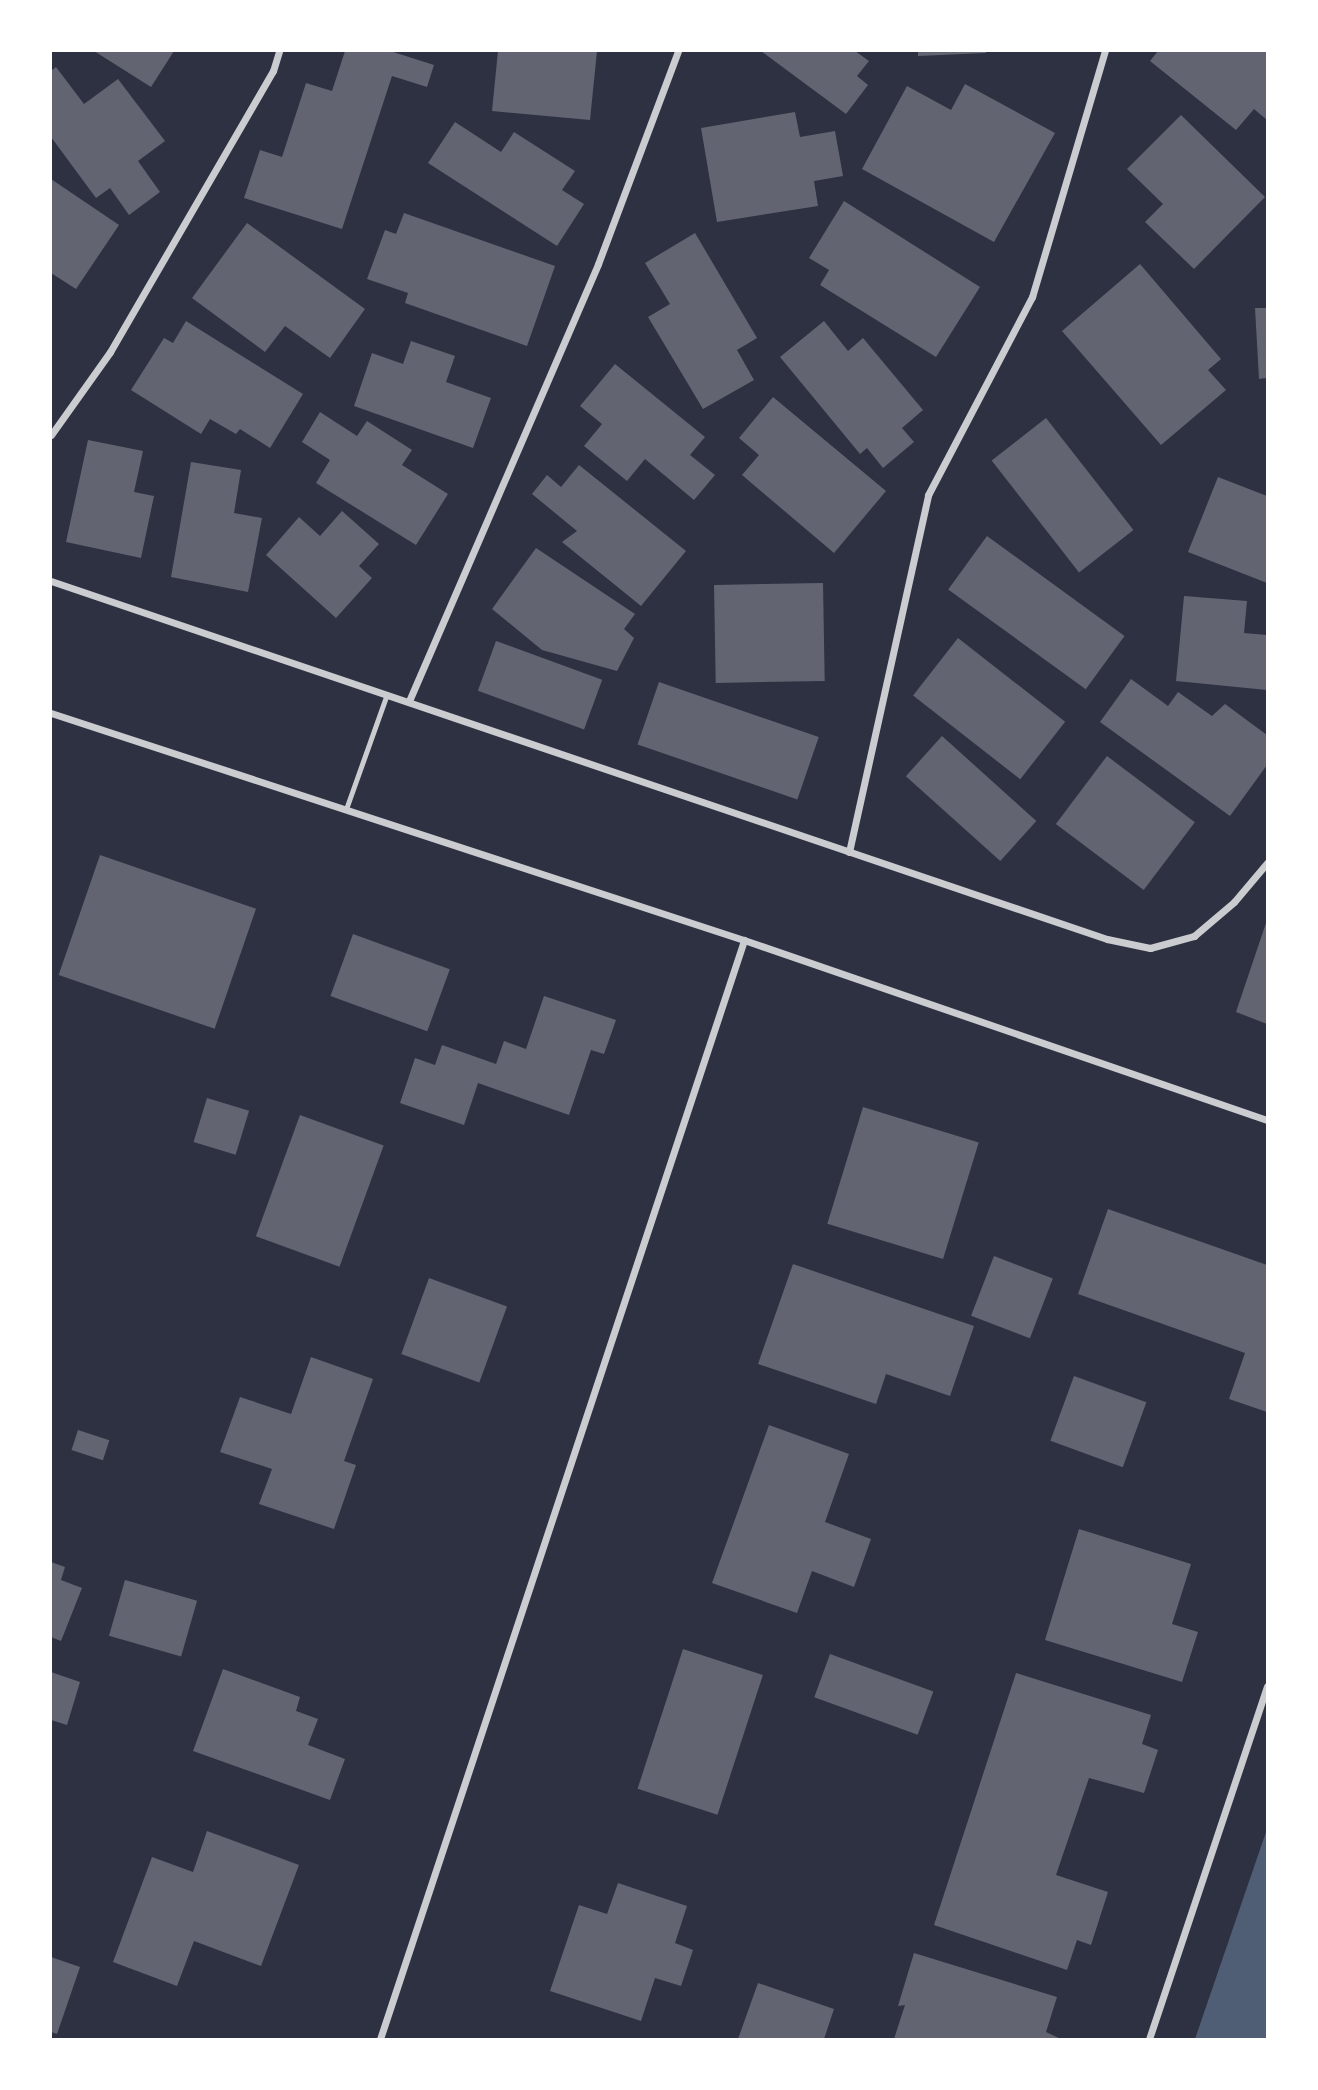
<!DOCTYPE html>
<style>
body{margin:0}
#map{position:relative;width:1318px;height:2090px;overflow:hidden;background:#2d3142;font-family:Raleway,sans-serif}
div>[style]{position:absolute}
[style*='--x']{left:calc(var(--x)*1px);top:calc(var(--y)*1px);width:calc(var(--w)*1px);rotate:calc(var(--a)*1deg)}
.water>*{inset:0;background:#4f5d75}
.building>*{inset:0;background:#626471;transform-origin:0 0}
.service>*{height:5px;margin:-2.5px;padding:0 2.5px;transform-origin:2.5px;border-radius:2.5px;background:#caccd0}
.minor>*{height:7px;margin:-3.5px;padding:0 3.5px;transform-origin:3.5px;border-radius:3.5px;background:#caccd0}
span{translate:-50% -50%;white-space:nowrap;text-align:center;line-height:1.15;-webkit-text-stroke:6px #fff;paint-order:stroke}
.frame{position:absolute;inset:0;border:52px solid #fff;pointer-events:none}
</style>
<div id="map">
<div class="water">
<div style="clip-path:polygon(1267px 1829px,1267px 2039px,1195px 2039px)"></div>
</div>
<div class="building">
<div style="clip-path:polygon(94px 51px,174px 51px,151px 87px)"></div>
<div style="clip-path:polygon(345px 51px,390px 51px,434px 65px,427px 87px,392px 76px,342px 229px,244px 198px,260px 150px,282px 157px,306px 83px,332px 91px)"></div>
<div style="clip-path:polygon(498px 51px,597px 51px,590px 120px,492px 111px)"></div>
<div style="clip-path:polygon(761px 51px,855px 51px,869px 61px,857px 76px,868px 85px,846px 114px)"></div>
<div style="clip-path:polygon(918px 51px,986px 51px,986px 53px,918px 56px)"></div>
<div style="clip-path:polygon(1158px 51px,1267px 51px,1267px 120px,1254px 109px,1236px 130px,1150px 61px)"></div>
<div style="clip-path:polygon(56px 67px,84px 104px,118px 79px,165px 141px,138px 161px,160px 192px,129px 215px,110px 188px,96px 198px,51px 137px,51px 71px)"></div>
<div style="clip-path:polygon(965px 84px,1055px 133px,994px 242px,862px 169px,907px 86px,951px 110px)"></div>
<div style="clip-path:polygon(795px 112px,800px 137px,835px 131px,843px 176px,814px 181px,818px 206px,717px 222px,701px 128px)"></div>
<div style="clip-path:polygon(1181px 115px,1265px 197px,1194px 269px,1145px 222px,1163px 204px,1127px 169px)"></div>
<div style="clip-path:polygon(455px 122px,501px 152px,514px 132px,575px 171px,562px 190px,584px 204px,557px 246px,428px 163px)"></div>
<div style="clip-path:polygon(51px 179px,119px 225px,76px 289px,51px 273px)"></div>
<div style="clip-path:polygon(844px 201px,980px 287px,936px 357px,820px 285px,829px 270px,809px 258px)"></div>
<div style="clip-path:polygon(404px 213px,555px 266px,527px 346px,405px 303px,408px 293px,367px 279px,385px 230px,396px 234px)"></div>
<div style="clip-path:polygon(247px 223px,365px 309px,330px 358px,285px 326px,265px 352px,192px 298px)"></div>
<div style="clip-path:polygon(695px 233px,757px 338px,737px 350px,754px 380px,703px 409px,648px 317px,670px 304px,645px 263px)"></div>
<div style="clip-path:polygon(1140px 264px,1221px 359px,1208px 370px,1226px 390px,1161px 445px,1062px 331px)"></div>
<div style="clip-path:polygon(1255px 308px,1267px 308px,1267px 378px,1259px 379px)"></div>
<div style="clip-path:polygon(186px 321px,303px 394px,270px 448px,240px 429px,236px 434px,210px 419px,201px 434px,131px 390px,164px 338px,173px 343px)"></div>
<div style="clip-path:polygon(824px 321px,848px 351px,863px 338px,923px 410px,902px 428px,914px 442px,883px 468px,867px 448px,860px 454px,780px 357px)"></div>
<div style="clip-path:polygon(411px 341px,455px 356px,446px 382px,491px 398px,473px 448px,354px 406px,372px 353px,403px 364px)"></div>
<div style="clip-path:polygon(615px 364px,705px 437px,690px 455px,715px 475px,694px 500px,645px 459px,627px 481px,584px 446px,602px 424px,580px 406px)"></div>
<div style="clip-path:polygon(773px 397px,886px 491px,834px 553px,742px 475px,759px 455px,739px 438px)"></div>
<div style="clip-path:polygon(320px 412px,357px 436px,367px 421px,412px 450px,402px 465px,448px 494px,416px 545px,316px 483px,330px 460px,302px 442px)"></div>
<div style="left:1046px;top:418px;width:142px;height:69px;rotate:52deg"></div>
<div style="clip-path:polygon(88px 440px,143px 451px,134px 492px,154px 496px,141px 558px,66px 542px)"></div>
<div style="clip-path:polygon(191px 462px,241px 470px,234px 513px,262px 518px,248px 592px,171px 577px)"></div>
<div style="clip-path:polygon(579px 465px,686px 551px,641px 606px,562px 542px,577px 531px,532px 494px,547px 475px,561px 487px)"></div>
<div style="clip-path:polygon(1218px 477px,1267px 496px,1267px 583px,1188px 552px)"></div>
<div style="clip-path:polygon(342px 511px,379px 544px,359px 566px,372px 578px,336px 618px,266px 555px,299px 517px,320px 536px)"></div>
<div style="left:987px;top:536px;width:170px;height:66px;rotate:36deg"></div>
<div style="clip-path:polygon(536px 548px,635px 614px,624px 629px,634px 638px,617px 671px,542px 650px,492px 609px)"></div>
<div style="left:823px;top:583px;width:98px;height:109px;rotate:89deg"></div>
<div style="clip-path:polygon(1184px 596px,1247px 601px,1244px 633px,1267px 635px,1267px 690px,1176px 681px)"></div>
<div style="left:958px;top:638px;width:136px;height:73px;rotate:38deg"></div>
<div style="left:496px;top:641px;width:113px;height:53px;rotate:20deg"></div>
<div style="clip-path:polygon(1131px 679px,1168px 706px,1178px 692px,1212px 716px,1225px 704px,1267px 735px,1267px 765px,1230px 816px,1100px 722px)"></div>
<div style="left:659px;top:682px;width:169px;height:66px;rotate:19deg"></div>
<div style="left:942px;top:736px;width:127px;height:54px;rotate:42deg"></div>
<div style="left:1107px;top:756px;width:110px;height:85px;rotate:37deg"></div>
<div style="left:100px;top:855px;width:165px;height:127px;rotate:19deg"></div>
<div style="clip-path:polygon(1267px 920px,1267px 1024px,1236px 1012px)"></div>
<div style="left:353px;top:934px;width:103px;height:66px;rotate:20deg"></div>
<div style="clip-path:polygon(544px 996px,616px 1020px,604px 1054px,591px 1050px,569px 1115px,478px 1083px,464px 1125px,400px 1103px,415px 1058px,435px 1065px,442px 1045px,496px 1064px,504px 1041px,526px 1049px)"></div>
<div style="left:207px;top:1098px;width:44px;height:46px;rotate:17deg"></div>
<div style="left:863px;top:1107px;width:121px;height:122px;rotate:17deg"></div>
<div style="left:300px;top:1115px;width:89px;height:129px;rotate:20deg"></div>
<div style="clip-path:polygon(1108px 1209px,1267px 1265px,1267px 1412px,1229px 1399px,1245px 1353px,1078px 1294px)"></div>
<div style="left:994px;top:1256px;width:63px;height:64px;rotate:21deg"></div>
<div style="clip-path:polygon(793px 1264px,974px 1326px,950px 1396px,886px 1374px,876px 1404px,758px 1364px)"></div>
<div style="left:429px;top:1278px;width:83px;height:81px;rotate:20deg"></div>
<div style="clip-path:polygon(311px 1357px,373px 1379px,344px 1461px,356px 1465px,334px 1529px,259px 1504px,272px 1469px,220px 1452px,240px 1397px,291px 1414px)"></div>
<div style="left:1074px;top:1376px;width:77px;height:69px;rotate:20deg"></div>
<div style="clip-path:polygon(769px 1425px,849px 1454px,825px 1522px,871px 1539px,854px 1587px,812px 1571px,797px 1613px,712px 1583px)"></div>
<div style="left:78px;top:1430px;width:33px;height:21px;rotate:18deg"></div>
<div style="clip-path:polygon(1079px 1529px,1191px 1564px,1172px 1624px,1198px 1632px,1182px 1682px,1045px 1640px)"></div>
<div style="clip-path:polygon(51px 1562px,65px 1567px,61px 1580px,82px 1588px,61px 1641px,51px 1637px)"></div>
<div style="left:125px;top:1580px;width:75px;height:58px;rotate:16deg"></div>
<div style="left:683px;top:1649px;width:84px;height:147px;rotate:18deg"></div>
<div style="left:830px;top:1654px;width:110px;height:46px;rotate:20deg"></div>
<div style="clip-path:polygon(223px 1669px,300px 1697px,296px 1711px,318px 1719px,308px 1745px,345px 1759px,330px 1800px,193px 1751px)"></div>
<div style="clip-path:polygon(51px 1672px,80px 1682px,67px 1725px,51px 1720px)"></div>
<div style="clip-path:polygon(1016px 1673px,1151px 1715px,1142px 1744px,1158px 1750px,1144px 1793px,1089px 1778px,1056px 1875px,1108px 1892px,1091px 1945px,1077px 1940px,1067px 1970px,934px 1925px)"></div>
<div style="clip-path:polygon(207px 1831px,299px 1865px,261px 1966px,194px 1941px,177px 1986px,113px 1962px,152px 1857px,193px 1872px)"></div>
<div style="clip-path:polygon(618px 1883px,687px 1906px,675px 1943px,693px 1950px,681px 1986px,655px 1978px,641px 2021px,550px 1991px,579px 1905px,607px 1914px)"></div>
<div style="clip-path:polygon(914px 1953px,1057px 1997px,1046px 2032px,1061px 2039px,894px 2039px,905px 2005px,898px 2006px)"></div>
<div style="clip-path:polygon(51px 1957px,80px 1967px,57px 2034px,51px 2032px)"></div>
<div style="clip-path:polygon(758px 1983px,834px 2009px,824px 2039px,738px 2039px)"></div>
</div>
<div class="service">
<div style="--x:346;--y:809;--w:122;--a:-70.4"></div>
</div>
<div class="minor">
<div style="--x:51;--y:435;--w:102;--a:-54.6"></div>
<div style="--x:110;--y:352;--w:325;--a:-59.9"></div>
<div style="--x:273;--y:71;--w:21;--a:-73"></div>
<div style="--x:51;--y:581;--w:1115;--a:18.73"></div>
<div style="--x:1107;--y:939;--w:44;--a:11.8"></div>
<div style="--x:1150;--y:948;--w:46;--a:-15.3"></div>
<div style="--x:1194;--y:936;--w:52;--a:-40.4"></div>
<div style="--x:1234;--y:902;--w:51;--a:-49.8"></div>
<div style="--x:409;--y:701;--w:476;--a:-66.6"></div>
<div style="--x:598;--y:264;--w:228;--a:-69.4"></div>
<div style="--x:51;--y:713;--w:729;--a:18.14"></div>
<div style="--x:744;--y:940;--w:553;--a:18.99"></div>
<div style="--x:849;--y:852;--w:366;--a:-77.5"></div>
<div style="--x:928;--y:495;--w:224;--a:-62.3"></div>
<div style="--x:1032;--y:297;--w:257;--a:-73.5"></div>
<div style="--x:380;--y:2039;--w:1158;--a:-71.67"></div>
<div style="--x:1149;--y:2039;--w:372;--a:-71.5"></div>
</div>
<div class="frame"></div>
</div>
